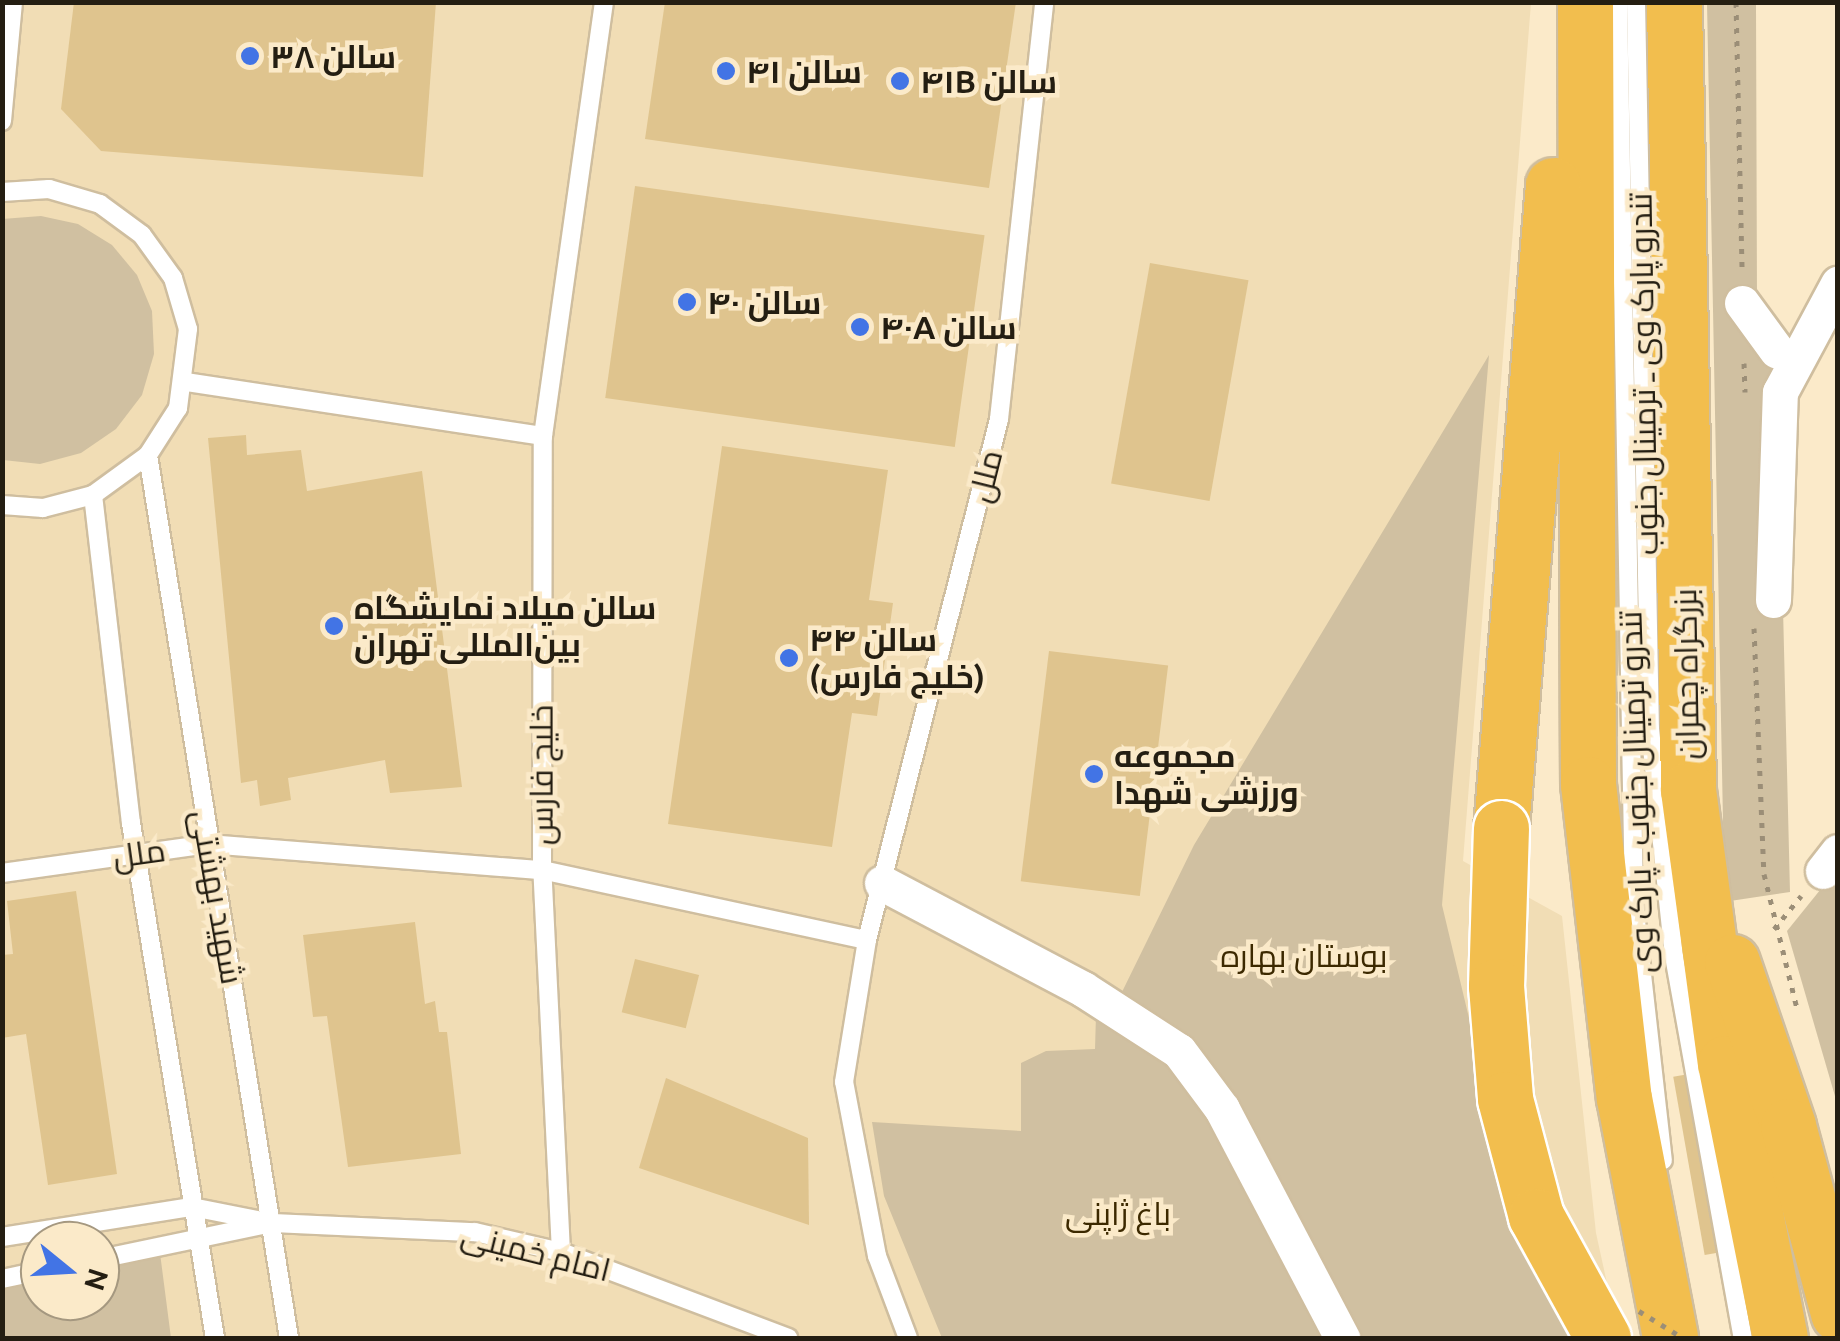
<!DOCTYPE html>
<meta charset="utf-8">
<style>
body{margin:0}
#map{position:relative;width:1840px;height:1341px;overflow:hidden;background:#fbeac9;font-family:Ubuntu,Cairo,sans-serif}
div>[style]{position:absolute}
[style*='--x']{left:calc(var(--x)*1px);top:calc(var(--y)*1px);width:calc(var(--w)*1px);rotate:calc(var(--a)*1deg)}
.built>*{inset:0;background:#f1ddb5}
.green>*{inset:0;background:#d0c0a1}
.building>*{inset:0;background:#dfc48e;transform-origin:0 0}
.path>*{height:5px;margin-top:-2.5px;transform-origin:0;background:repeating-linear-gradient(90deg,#9b8e77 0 5px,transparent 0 13px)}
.roads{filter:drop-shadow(2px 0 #cfbe9f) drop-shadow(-2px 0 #cfbe9f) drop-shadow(0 2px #cfbe9f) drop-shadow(0 -2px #cfbe9f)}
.lane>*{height:18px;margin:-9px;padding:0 9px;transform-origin:9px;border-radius:9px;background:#fff}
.street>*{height:35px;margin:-17.5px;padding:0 17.5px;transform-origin:17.5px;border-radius:17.5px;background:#fff}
.highway>*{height:55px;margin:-27.5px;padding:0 27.5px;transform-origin:27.5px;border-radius:27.5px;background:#f2be4e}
.path-bridge>*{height:5px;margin-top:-2.5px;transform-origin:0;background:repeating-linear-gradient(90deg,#9b8e77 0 5px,transparent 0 13px)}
.bridges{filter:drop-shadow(2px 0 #fff) drop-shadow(-2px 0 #fff) drop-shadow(0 2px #fff) drop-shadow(0 -2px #fff)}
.highway-bridge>*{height:55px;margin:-27.5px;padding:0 27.5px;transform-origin:27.5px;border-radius:27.5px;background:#f2be4e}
.dots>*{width:28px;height:28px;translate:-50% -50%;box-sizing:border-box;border:5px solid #fbeac9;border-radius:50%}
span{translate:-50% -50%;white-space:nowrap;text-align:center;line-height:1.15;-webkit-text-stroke:9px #fbeac9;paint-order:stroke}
.poi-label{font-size:32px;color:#241e12;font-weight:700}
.left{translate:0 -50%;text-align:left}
.street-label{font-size:32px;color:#241e12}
.park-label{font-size:32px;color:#3c2900}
.frame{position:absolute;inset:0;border:5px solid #241e12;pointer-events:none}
.north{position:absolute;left:20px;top:1221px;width:100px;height:100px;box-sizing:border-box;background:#fbeac9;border:2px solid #a59880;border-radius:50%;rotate:108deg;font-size:28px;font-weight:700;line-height:40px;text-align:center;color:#241e12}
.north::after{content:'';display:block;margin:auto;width:35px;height:45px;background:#4274e5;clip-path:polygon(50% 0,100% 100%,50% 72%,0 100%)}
</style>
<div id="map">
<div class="built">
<div style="clip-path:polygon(evenodd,3px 3px,1531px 3px,1463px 861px,1562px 916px,1596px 1233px,1619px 1338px,3px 1338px,3px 3px,40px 1241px,100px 1241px,100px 1301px,40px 1301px,40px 1241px)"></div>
</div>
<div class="green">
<div style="clip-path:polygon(1707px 3px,1756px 3px,1757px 301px,1777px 365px,1790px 892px,1730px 901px,1724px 873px)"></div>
<div style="clip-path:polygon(41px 216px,78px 224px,112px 245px,137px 275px,152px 311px,154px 354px,142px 395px,116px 429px,81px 453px,40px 464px,3px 460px,2px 219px)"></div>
<div style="clip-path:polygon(1489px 355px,1442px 905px,1522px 1240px,1570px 1338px,1357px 1338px,1286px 1212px,1121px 994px,1194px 845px)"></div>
<div style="clip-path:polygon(1837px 869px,1837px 1103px,1787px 931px)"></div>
<div style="clip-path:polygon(1096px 1015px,1187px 1071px,1326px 1338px,942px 1338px,884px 1196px,872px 1122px,1021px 1131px,1021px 1063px,1046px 1051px,1095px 1049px)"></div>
<div style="clip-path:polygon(160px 1253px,171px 1338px,3px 1338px,2px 1287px,40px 1278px,40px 1301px,100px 1301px,100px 1265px)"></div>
</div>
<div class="building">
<div style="clip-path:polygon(74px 2px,436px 2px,423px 177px,101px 151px,61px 109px)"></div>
<div style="clip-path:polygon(665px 2px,1016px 2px,989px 188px,645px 139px)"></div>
<div style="left:635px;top:186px;width:353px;height:214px;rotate:8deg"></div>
<div style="left:1150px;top:263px;width:100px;height:224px;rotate:10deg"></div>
<div style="clip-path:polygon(246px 435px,247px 455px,301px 450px,307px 491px,422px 471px,462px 787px,390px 793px,385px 760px,288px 778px,291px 800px,260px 806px,257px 780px,241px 783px,208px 438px)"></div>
<div style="clip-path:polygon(722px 446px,888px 470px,869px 600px,893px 603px,877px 716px,852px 713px,832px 847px,668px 824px)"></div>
<div style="left:1049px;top:651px;width:120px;height:232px;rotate:7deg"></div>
<div style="clip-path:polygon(76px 891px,117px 1174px,48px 1185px,26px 1034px,2px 1038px,2px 955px,13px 954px,7px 901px)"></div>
<div style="clip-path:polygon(415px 922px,425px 1004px,435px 1001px,439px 1032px,447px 1032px,461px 1154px,348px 1167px,327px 1016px,313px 1017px,303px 935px)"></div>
<div style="left:635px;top:959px;width:66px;height:55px;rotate:14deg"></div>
<div style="left:1689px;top:1074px;width:181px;height:16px;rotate:80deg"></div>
<div style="clip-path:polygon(666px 1078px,808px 1138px,809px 1225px,639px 1168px)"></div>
</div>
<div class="path">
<div style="--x:1736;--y:2;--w:270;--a:88.7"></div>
<div style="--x:1744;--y:363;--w:29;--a:88"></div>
<div style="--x:1754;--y:628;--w:246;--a:87.7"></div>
<div style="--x:1764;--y:874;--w:142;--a:76.2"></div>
<div style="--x:1774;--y:929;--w:43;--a:-50.7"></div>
</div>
<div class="roads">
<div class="lane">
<div style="--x:1618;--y:2;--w:901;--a:88.98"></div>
<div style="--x:1634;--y:903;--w:259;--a:83.6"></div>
<div style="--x:1636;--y:2;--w:727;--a:88.9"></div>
<div style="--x:1650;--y:729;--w:228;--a:84"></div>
<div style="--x:1674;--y:956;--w:388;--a:79.8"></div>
<div style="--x:2;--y:121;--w:120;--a:-84.7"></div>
<div style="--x:2;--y:192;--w:47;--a:-3.7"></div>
<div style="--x:49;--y:189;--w:53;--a:16.4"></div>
<div style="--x:100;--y:204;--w:52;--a:36.4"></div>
<div style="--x:142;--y:235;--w:53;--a:54.2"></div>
<div style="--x:173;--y:278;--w:53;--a:73.6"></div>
<div style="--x:188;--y:329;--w:80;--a:97.2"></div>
<div style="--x:178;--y:408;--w:56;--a:122.6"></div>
<div style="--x:148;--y:455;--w:68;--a:144"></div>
<div style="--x:93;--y:495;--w:52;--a:165.4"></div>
<div style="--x:43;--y:508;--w:41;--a:-175.8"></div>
<div style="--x:186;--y:382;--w:361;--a:8.6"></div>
<div style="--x:148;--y:455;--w:894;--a:80.93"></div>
<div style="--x:93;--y:495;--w:330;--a:83.4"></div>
<div style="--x:131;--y:823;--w:522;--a:80.74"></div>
<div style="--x:2;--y:873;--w:208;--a:-8"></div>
<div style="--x:208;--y:844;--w:335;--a:4.5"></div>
<div style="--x:542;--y:870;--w:332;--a:12.2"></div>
<div style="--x:2;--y:1237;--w:192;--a:-9"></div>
<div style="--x:192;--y:1207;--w:72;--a:11.2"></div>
<div style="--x:561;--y:1252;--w:382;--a:-92.8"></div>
<div style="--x:542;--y:870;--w:434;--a:-89.9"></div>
<div style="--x:543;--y:436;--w:438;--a:-82"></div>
<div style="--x:100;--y:1259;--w:177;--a:-11.8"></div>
<div style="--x:273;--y:1223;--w:202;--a:2.6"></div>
<div style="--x:475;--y:1232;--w:88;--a:13.1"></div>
<div style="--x:561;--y:1252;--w:243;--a:20.7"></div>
<div style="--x:2;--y:1279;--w:39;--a:-12"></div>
<div style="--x:908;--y:1338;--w:88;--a:-110.7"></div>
<div style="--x:877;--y:1256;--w:177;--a:-100.7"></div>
<div style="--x:844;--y:1082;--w:144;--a:-80.8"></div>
<div style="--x:867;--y:940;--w:537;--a:-75.78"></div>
<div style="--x:999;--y:419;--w:419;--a:-83.8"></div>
</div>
<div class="street">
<div style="--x:1742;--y:303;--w:59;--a:53.9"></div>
<div style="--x:1773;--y:600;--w:208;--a:-88.1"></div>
<div style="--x:1780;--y:392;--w:123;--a:-61.8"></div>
<div style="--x:1823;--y:871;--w:24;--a:-52"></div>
<div style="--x:882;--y:883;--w:227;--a:27.8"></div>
<div style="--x:1083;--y:989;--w:114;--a:32.9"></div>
<div style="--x:1179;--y:1051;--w:72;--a:53.4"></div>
<div style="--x:1222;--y:1109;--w:259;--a:62.3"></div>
</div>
<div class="highway">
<div style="--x:1585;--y:2;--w:782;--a:89.78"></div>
<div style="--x:1588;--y:784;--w:316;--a:83.5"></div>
<div style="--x:1624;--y:1098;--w:244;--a:79.1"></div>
<div style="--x:1674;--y:2;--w:788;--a:88.98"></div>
<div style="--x:1688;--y:790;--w:275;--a:82.3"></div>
<div style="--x:1725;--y:1063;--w:280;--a:78.7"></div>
<div style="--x:1501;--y:828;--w:645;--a:-85.38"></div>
<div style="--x:1732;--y:962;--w:173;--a:71.1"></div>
<div style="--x:1788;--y:1126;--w:194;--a:75"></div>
</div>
</div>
<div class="path-bridge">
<div style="--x:1639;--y:1311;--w:52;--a:31.5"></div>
</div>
<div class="bridges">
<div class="highway-bridge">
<div style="--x:1501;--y:828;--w:158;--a:91.8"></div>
<div style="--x:1496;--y:986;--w:113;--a:85.4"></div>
<div style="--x:1505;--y:1099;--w:121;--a:75.2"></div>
<div style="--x:1536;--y:1216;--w:139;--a:61.2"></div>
</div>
</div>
<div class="dots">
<div style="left:250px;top:56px;background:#4274e5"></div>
<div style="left:726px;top:71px;background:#4274e5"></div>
<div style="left:900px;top:81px;background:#4274e5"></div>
<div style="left:687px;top:302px;background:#4274e5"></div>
<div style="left:860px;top:327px;background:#4274e5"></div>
<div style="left:334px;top:626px;background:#4274e5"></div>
<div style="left:789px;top:658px;background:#4274e5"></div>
<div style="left:1094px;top:774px;background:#4274e5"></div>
</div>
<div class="poi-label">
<span class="left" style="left:270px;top:56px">سالن ۳۸</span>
<span class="left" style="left:746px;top:71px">سالن ۴۱</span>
<span class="left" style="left:920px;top:81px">۴۱B سالن</span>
<span class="left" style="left:707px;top:302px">سالن ۴۰</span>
<span class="left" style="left:880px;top:327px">۴۰A سالن</span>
<span class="left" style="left:354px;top:626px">سالن میلاد نمایشگاه<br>بین‌المللی تهران</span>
<span class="left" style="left:809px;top:658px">سالن ۴۴<br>(خلیج فارس)</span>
<span class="left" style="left:1114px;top:774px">مجموعه<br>ورزشی شهدا</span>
</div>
<div class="street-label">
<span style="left:1643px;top:374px;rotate:-91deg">تندرو پارک وی ـ ترمینال جنوب</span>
<span style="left:985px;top:476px;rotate:-76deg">ملل</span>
<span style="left:1686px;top:674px;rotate:-91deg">بزرگراه چمران</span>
<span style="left:541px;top:775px;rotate:-90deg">خلیج فارس</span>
<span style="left:1636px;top:792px;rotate:-92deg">تندرو ترمینال جنوب ـ پارک وی</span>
<span style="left:139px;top:853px;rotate:-8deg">ملل</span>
<span style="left:218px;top:897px;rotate:80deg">شهید بهشتی</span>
<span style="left:536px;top:1252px;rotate:14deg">امام خمینی</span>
</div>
<div class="park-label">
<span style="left:1304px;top:955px">بوستان بهاره</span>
<span style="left:1118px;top:1213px">باغ ژاپنی</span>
</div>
<div class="frame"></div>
<div class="north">N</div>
</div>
